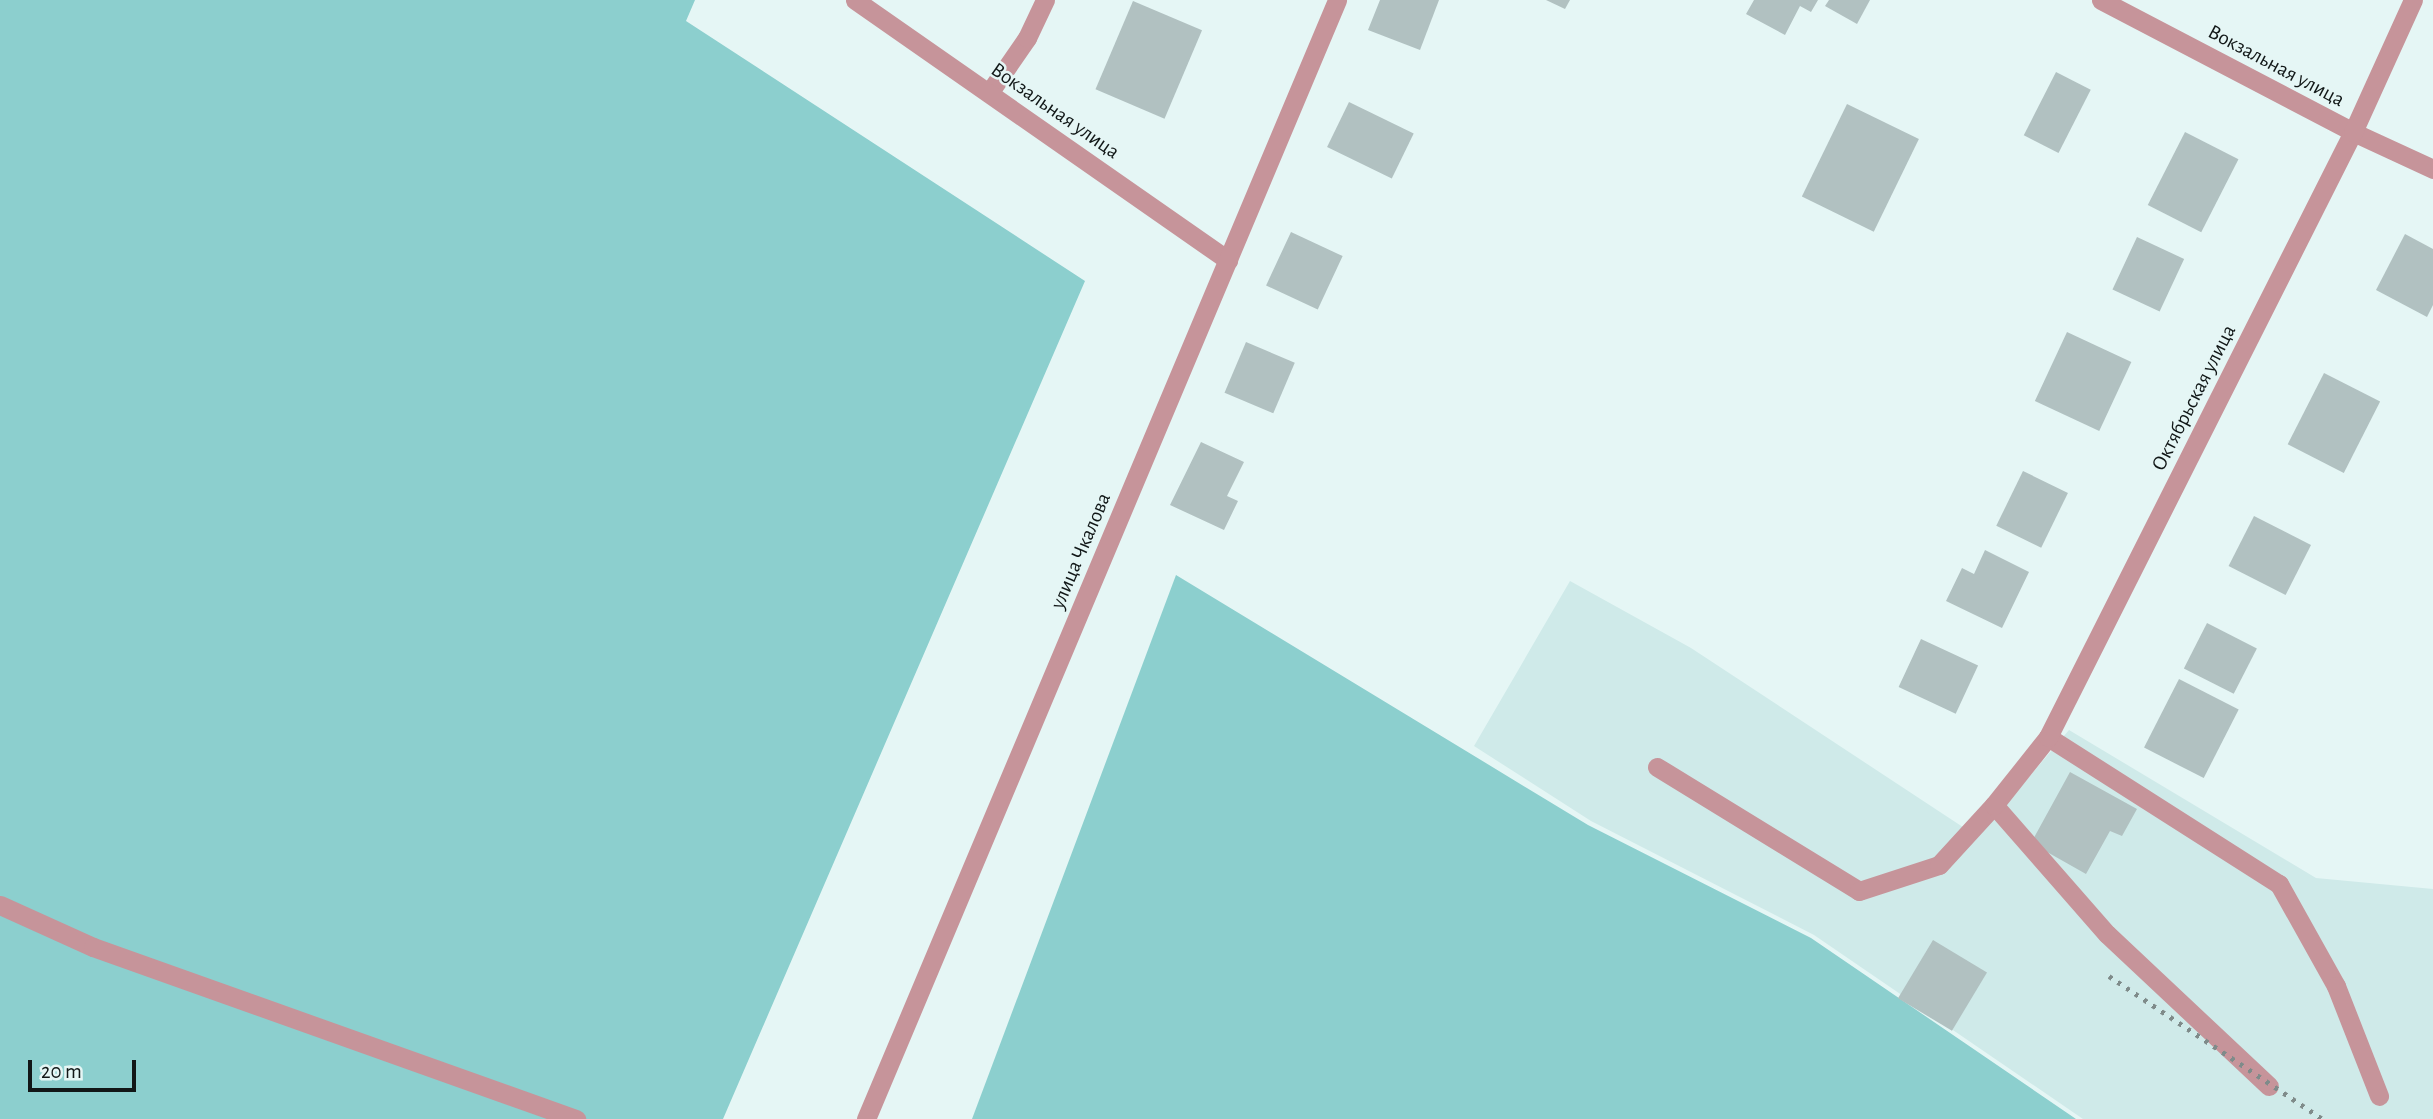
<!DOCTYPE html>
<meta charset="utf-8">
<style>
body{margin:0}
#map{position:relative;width:2433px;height:1119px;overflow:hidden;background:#e5f6f5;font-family:"Alegreya Sans",sans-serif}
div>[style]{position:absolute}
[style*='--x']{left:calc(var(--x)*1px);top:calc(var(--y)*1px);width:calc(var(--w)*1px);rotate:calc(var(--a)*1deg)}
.built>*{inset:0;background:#cfeae9}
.green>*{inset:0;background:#8ccfce}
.building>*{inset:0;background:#b1c1c1;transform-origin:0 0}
.service>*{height:19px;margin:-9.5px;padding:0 9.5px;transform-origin:9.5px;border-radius:9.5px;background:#c6949a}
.minor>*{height:19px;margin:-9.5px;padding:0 9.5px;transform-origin:9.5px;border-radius:9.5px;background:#c6949a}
.rail>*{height:5px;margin-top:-2.5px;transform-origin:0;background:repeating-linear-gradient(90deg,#7f8b8a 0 3.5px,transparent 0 10.5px)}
span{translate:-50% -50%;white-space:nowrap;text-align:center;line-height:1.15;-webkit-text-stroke:5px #e5f6f5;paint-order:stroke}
.street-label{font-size:21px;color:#111717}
.scale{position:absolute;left:28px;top:1060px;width:108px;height:32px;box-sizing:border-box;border:4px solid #111717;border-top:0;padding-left:9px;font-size:21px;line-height:24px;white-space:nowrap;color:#111717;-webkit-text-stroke:5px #e5f6f5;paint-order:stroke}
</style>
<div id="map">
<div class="built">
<div style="clip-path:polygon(1570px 581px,1691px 648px,1978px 837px,2069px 730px,2316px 878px,2433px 889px,2433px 1119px,2083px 1119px,1814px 935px,1591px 821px,1474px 746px)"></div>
</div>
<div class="green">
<div style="clip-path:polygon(0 0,695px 0,686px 21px,1085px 281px,723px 1119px,0 1119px)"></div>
<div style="clip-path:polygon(1176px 575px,1588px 825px,1811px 938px,2076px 1119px,972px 1119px)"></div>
</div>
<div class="building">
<div style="clip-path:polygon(1380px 0,1439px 0,1420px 50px,1368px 30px)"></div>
<div style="clip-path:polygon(1546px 0,1570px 0,1565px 9px)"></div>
<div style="clip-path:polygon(1754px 0,1818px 0,1811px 12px,1800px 6px,1785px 35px,1746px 14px)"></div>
<div style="clip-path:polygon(1829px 0,1870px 0,1857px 24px,1825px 6px)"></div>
<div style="left:1133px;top:1px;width:75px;height:96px;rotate:23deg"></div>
<div style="left:2056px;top:72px;width:39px;height:71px;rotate:27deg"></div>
<div style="left:1349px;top:102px;width:72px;height:50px;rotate:26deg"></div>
<div style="left:1847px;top:104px;width:80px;height:103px;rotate:26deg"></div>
<div style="left:2185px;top:132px;width:60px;height:82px;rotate:27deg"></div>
<div style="left:1291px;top:232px;width:57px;height:59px;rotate:25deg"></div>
<div style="clip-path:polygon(2405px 234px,2433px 249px,2433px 305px,2427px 317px,2376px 290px)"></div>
<div style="left:2137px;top:237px;width:52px;height:58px;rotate:25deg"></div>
<div style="left:2067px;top:332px;width:71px;height:76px;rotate:25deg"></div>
<div style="left:1246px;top:342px;width:53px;height:55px;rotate:23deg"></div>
<div style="left:2324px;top:373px;width:63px;height:80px;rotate:27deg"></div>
<div style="clip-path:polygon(1201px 442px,1244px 462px,1227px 496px,1238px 501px,1224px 530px,1170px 505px)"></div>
<div style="left:2023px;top:471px;width:50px;height:61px;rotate:26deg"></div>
<div style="left:2254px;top:516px;width:64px;height:56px;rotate:27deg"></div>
<div style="clip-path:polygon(1985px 550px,2029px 572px,2002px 628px,1946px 601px,1962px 568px,1974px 574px)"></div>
<div style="left:2207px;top:623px;width:56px;height:51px;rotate:27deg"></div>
<div style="left:1921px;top:639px;width:63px;height:53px;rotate:25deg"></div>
<div style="left:2179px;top:679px;width:67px;height:77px;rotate:27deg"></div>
<div style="clip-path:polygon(2070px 772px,2137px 809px,2122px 836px,2110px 831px,2086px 874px,2031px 843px)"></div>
<div style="left:1933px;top:940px;width:63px;height:68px;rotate:31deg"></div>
</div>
<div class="service">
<div style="--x:989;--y:93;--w:67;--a:-55.4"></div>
<div style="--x:1027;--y:38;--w:42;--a:-64.7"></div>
<div style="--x:2048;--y:737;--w:274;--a:32.5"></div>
<div style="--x:2279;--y:884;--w:117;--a:60.8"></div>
<div style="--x:2336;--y:986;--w:118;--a:68.6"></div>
<div style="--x:1657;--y:767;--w:237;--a:31.5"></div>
<div style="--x:1859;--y:891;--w:84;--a:-18"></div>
<div style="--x:1939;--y:865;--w:81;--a:-47.5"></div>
<div style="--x:1994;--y:805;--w:171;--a:48.8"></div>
<div style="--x:2107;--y:934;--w:222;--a:43.2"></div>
<div style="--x:0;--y:905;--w:102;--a:24.3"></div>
<div style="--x:93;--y:947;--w:513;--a:19.6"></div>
</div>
<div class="minor">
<div style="--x:855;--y:0;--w:455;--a:34.9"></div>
<div style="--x:2101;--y:0;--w:284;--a:27.6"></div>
<div style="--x:2353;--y:132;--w:88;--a:24.8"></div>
<div style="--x:1994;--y:805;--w:87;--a:-51.5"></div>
<div style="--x:2048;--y:737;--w:678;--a:-63.25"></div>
<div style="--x:2353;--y:132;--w:145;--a:-65.6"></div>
<div style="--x:866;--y:1119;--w:1214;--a:-67.17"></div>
</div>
<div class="rail">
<div style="--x:2109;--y:976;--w:257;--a:33.8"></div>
</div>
<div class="street-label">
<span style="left:2276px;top:66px;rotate:28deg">Вокзальная улица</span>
<span style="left:1055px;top:111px;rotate:35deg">Вокзальная улица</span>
<span style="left:2194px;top:398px;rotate:-63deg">Октябрьская улица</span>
<span style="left:1081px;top:551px;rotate:-67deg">улица Чкалова</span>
</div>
<div class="scale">20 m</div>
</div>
